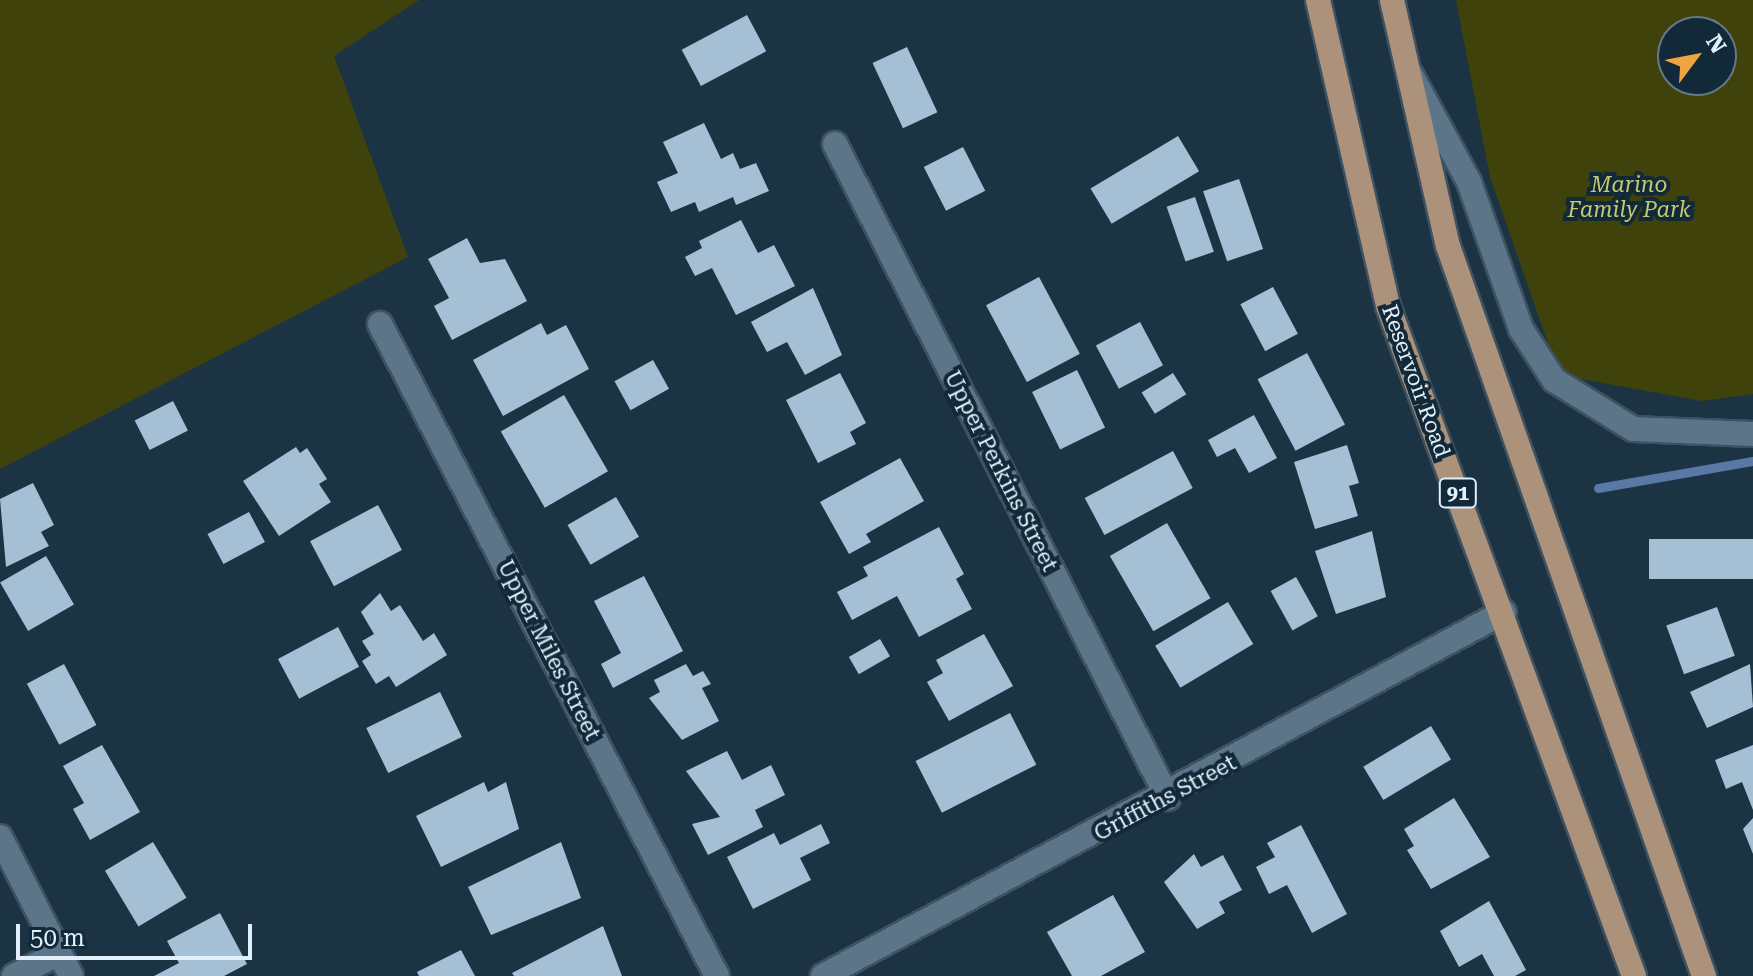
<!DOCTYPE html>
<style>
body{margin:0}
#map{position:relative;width:1753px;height:976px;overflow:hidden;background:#1c3344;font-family:"Roboto Serif",serif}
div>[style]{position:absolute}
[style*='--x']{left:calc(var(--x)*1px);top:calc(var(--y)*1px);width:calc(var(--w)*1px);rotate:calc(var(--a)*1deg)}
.green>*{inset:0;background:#40420c}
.stream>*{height:9px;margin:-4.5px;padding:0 4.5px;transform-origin:4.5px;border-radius:4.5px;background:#5878a6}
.building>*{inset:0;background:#a5c0d5;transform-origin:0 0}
.roads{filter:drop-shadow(2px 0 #3e5260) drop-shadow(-2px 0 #3e5260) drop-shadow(0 2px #3e5260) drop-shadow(0 -2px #3e5260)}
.street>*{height:24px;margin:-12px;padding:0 12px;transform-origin:12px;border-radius:12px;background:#5d7589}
.primary>*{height:24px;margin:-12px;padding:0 12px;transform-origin:12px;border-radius:12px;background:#ac917b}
span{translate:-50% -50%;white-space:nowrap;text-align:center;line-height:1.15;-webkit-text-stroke:8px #122939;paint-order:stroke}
.shield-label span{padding:2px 6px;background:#122939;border:2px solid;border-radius:6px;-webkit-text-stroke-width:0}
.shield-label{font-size:20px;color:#e2f0fb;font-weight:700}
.park-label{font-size:22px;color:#c5c972;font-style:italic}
.street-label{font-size:22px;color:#e2f0fb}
.north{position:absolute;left:1657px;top:16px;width:80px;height:80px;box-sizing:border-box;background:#122939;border:2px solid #657987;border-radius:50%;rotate:58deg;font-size:22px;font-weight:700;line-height:32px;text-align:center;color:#e2f0fb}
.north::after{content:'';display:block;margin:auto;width:28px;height:36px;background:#f1a540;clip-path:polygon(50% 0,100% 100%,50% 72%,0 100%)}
.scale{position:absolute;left:16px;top:924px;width:236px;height:36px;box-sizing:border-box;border:4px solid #e2f0fb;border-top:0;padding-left:10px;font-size:24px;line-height:28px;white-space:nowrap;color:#e2f0fb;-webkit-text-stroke:6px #122939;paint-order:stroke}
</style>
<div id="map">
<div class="green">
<div style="clip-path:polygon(0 0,419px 0,334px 56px,408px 257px,0 469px)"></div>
<div style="clip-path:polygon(evenodd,1456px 0,1753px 0,1753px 394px,1702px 401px,1559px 375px,1490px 177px,1456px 0,1673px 32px,1721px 32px,1721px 80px,1673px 80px,1673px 32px)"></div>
</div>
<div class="stream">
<div style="--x:1598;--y:488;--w:157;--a:-9.9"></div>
</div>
<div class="building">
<div style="left:747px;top:15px;width:41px;height:74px;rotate:62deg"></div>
<div style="left:907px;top:47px;width:72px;height:38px;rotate:65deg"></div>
<div style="clip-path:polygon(704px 123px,721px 159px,733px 153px,740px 169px,756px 163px,769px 191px,736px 205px,733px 197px,699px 212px,695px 202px,671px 212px,657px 182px,678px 173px,663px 142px)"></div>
<div style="left:1178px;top:136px;width:41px;height:102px;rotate:59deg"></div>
<div style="left:963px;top:147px;width:49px;height:44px;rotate:63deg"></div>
<div style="left:1239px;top:179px;width:74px;height:38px;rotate:71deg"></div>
<div style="left:1195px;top:197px;width:58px;height:30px;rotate:71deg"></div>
<div style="clip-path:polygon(741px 220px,758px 253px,774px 245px,795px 286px,736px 315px,712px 268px,695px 276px,685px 257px,702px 248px,699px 241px)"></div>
<div style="clip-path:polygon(467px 238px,480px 263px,505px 259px,527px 301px,452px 340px,434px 306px,449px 298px,428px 259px)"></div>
<div style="left:1039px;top:277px;width:87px;height:60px;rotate:62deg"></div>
<div style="left:1273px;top:287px;width:53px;height:37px;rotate:62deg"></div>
<div style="clip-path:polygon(813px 288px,842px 355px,805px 375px,787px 342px,767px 352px,751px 322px)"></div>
<div style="left:1140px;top:322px;width:49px;height:50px;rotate:62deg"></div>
<div style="clip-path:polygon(541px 323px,547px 335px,566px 325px,589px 369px,503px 416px,473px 360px)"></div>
<div style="left:1307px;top:353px;width:81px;height:56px;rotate:62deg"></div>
<div style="left:653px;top:360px;width:33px;height:44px;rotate:61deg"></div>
<div style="left:1077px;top:370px;width:64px;height:50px;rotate:64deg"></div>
<div style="clip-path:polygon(840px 373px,866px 423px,850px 432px,856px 444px,818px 463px,786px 400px)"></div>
<div style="left:1173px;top:373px;width:25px;height:37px;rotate:58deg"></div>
<div style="left:564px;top:395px;width:88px;height:73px;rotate:60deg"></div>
<div style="left:173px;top:401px;width:33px;height:43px;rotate:63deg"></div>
<div style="clip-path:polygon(1254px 415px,1277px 458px,1249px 473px,1235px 448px,1217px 457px,1208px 440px)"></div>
<div style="clip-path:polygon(1347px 445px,1359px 483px,1349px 486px,1358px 516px,1315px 529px,1294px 462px)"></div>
<div style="clip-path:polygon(296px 447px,300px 453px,307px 448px,327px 479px,319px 484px,331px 502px,279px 536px,243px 481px)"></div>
<div style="left:1173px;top:451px;width:42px;height:100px;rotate:62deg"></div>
<div style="clip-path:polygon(900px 458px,924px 501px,866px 534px,871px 542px,849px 554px,820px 502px)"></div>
<div style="clip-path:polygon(33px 483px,54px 525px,41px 532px,49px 546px,6px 567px,0 499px)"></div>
<div style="left:616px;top:497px;width:46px;height:56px;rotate:60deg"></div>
<div style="left:378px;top:505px;width:51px;height:77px;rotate:62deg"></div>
<div style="left:249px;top:512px;width:34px;height:47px;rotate:62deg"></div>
<div style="left:1167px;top:523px;width:87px;height:66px;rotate:60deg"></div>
<div style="clip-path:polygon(939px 527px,964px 574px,956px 579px,972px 609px,919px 637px,897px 596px,852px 620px,837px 592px,868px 576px,863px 567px)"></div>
<div style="clip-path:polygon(1372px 531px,1386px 597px,1336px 614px,1315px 551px)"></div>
<div style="left:1753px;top:539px;width:40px;height:104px;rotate:90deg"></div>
<div style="left:46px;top:556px;width:56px;height:53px;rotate:60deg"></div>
<div style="clip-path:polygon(644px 576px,683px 651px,613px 688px,601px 664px,621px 653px,594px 601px)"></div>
<div style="left:1296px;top:577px;width:45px;height:29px;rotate:61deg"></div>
<div style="clip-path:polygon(380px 593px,391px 611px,400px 605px,423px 641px,434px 633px,447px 655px,396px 687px,389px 676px,376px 684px,362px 661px,371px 655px,362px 641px,374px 634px,361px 612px)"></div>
<div style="left:1228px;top:602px;width:49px;height:85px;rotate:59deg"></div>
<div style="left:1717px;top:607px;width:52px;height:54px;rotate:70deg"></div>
<div style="left:338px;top:627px;width:45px;height:68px;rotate:62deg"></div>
<div style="clip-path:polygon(984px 634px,1013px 686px,949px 721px,927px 682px,943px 673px,936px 660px)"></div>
<div style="left:880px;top:639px;width:20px;height:36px;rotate:60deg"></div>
<div style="left:64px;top:664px;width:69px;height:42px;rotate:62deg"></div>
<div style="clip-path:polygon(686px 664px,693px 676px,703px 671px,711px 684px,702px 688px,719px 721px,682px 740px,649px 698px,660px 692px,654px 680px)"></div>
<div style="clip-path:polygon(1750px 664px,1753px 707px,1707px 728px,1690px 692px)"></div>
<div style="left:440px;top:692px;width:50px;height:82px;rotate:64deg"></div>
<div style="left:1010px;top:713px;width:58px;height:106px;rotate:63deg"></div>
<div style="left:1431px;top:726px;width:39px;height:79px;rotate:59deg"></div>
<div style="clip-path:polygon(102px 745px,140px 812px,90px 840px,73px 809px,84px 803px,63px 766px)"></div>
<div style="clip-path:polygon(1753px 745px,1753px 810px,1742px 782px,1726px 789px,1715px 760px)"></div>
<div style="clip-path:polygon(727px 751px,742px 780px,771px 765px,785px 795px,755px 810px,763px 827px,708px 855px,692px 824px,720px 817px,686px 771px)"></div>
<div style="clip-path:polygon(484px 782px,488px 792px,506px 782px,519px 829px,441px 867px,416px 816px)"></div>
<div style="clip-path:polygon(1454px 798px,1490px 857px,1431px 889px,1407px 850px,1414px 846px,1404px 829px)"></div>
<div style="clip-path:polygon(1753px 818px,1753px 854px,1743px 829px)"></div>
<div style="clip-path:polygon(821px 824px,830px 843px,800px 858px,811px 880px,753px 909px,727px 857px,774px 833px,780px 845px)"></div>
<div style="clip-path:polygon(1301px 825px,1347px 914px,1312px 933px,1287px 885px,1269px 894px,1256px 867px,1275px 857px,1267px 843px)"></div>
<div style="left:153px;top:842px;width:65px;height:56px;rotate:59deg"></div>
<div style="clip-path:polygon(561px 842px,581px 898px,491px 935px,468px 887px)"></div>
<div style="clip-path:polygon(1194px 854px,1201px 867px,1223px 855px,1242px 890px,1219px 902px,1225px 913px,1197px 929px,1164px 882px)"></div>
<div style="clip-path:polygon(1113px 895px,1145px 952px,1101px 976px,1072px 976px,1047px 932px)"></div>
<div style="clip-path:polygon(1489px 901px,1526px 970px,1515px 976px,1494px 976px,1482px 954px,1459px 967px,1440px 931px)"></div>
<div style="clip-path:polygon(220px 913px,247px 964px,224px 976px,154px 976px,179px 963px,167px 941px)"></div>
<div style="clip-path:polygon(603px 926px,622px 976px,514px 976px,512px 973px)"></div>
<div style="clip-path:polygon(461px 950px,475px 976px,419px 976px,417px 972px)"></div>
</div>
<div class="roads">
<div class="street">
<div style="--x:1411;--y:75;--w:122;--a:61.5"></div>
<div style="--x:1469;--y:182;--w:156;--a:70.5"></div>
<div style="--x:1521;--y:329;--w:61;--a:57.1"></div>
<div style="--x:1554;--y:380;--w:93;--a:31.8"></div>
<div style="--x:1633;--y:429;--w:120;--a:2.4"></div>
<div style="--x:835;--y:144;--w:734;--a:63.02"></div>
<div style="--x:380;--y:324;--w:734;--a:62.67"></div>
<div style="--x:0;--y:837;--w:156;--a:62.9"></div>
<div style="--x:14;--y:976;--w:51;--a:-27.1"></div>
<div style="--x:823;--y:976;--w:772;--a:-28.12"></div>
</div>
<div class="primary">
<div style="--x:1318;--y:0;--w:314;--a:77.1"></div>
<div style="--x:1388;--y:306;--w:714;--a:69.84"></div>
<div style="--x:1392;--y:0;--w:252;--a:77.2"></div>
<div style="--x:1448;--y:246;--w:774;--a:70.68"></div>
</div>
</div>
<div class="shield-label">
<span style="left:1458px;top:493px">91</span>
</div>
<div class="park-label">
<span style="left:1629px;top:197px">Marino<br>Family Park</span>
</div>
<div class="street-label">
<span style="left:1416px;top:381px;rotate:70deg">Reservoir Road</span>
<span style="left:1001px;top:471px;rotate:63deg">Upper Perkins Street</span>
<span style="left:549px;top:650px;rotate:63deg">Upper Miles Street</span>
<span style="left:1165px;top:798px;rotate:-28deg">Griffiths Street</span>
</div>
<div class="north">N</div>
<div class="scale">50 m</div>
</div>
